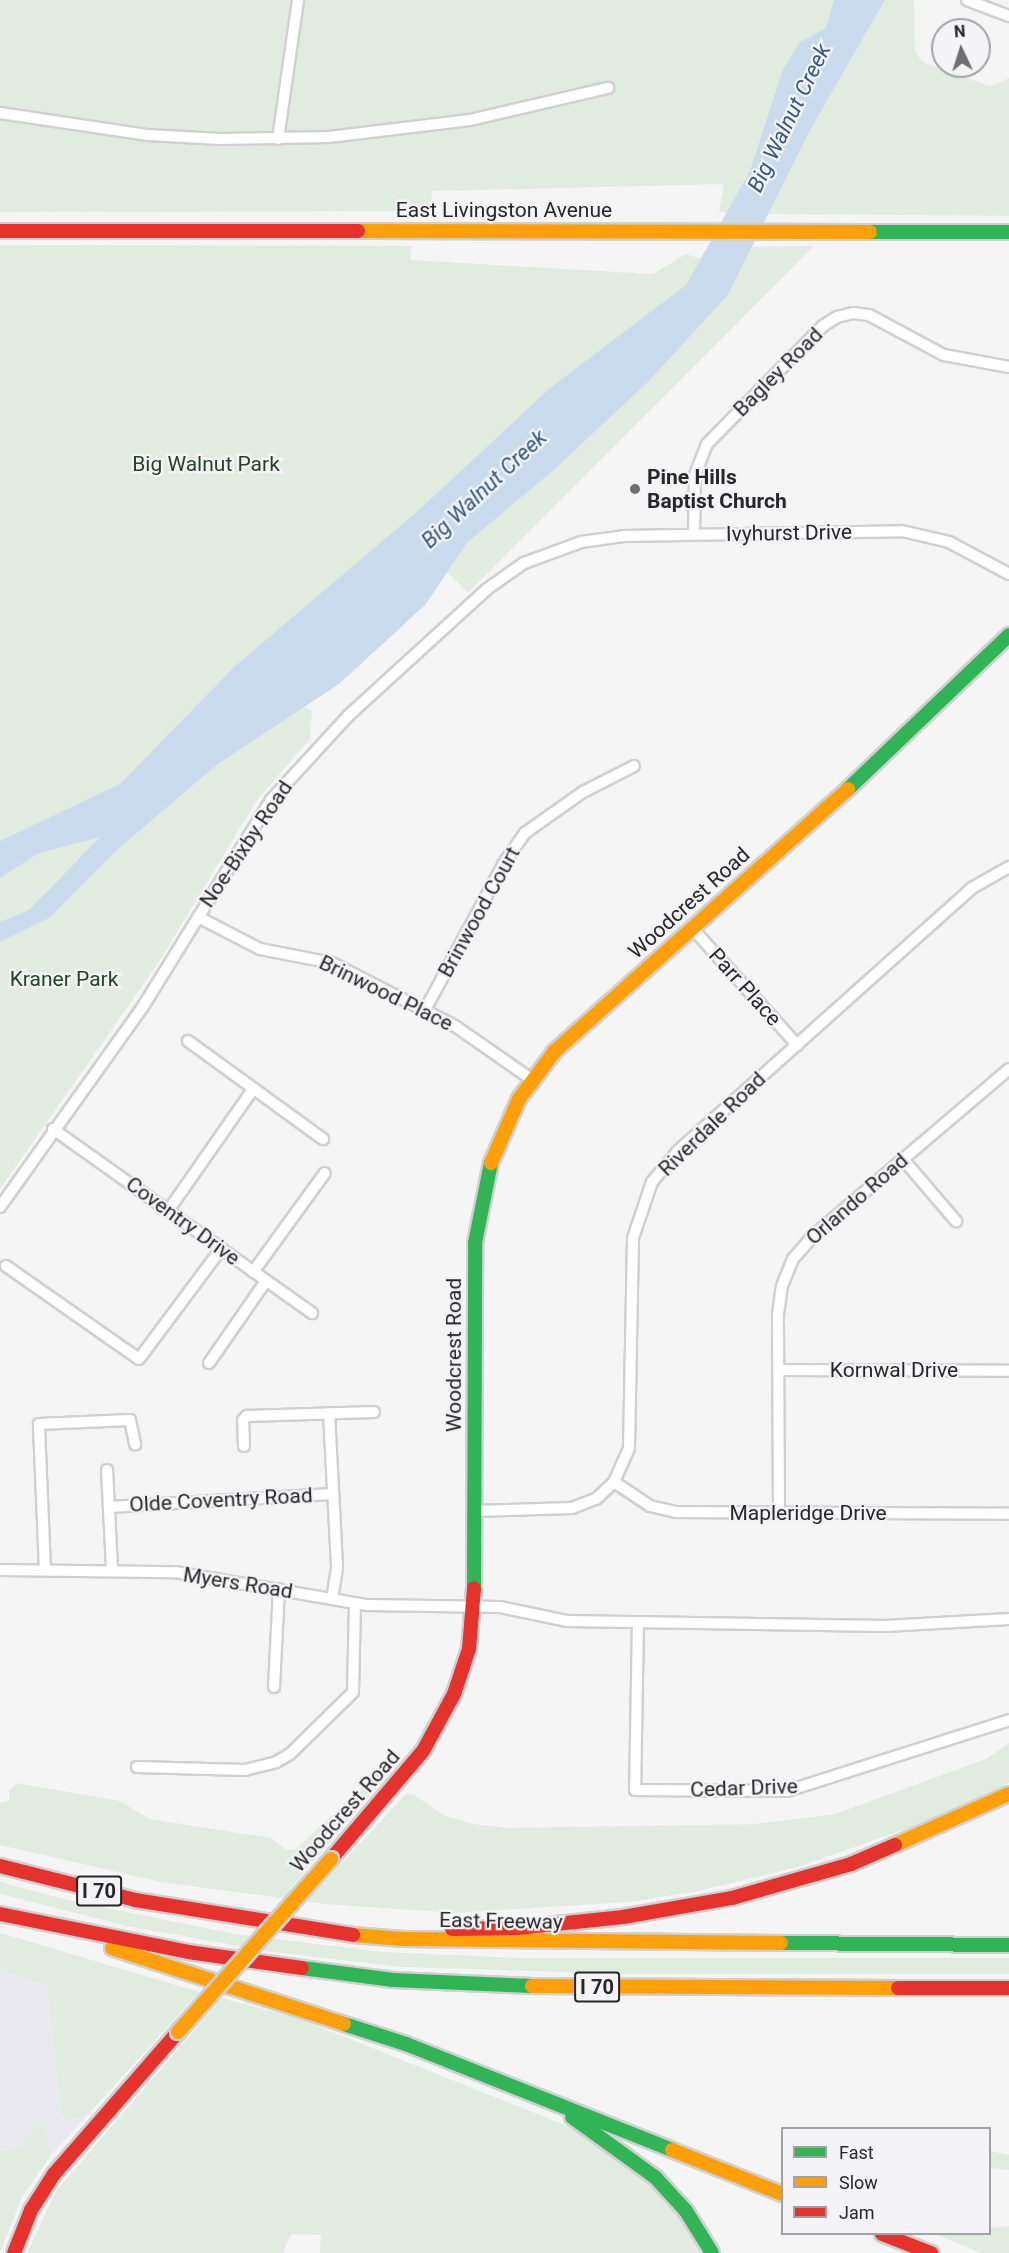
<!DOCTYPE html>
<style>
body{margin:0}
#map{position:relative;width:1009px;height:2253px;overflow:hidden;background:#f5f5f6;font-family:Roboto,sans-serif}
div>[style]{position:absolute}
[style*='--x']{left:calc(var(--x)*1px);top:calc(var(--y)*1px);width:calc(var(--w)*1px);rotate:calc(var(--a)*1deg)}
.built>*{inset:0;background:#e8e8ee}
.green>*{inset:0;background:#e1ece1}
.water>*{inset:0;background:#cadbed}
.roads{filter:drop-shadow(2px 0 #d0d0d1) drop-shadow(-2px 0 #d0d0d1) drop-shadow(0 2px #d0d0d1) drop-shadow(0 -2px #d0d0d1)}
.street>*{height:10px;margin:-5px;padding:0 5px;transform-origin:5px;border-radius:5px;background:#fefefe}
.fast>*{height:14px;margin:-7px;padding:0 7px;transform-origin:7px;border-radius:7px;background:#30b455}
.slow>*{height:14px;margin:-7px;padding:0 7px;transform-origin:7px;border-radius:7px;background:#ff9f0a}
.jam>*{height:14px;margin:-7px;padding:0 7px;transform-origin:7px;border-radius:7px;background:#e5322d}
.bridges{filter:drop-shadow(2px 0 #d0d0d1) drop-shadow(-2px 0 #d0d0d1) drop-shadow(0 2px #d0d0d1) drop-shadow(0 -2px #d0d0d1)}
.slow-bridge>*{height:14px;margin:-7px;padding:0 7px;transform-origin:7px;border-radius:7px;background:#ff9f0a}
.dots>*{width:16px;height:16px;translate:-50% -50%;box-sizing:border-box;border:3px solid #f4f4f7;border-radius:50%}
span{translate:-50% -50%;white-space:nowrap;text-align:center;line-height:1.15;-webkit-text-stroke:4.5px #f4f4f7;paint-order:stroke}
.shield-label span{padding:2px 4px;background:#f4f4f7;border:2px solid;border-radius:4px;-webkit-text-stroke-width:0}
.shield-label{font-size:20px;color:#272728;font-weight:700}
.street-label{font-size:21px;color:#272728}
.park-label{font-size:21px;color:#1f4624}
.poi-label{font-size:21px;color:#272728;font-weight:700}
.left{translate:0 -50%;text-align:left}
.water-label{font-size:22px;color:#345a7e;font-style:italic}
.legend{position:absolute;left:781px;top:2127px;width:210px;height:108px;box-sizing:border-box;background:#f4f4f7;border:2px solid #a2a2a4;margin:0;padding:8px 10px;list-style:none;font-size:18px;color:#272728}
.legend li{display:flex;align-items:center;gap:12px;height:30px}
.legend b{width:30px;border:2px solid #a2a2a4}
.north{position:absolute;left:931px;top:18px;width:60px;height:60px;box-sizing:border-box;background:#f4f4f7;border:2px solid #a2a2a4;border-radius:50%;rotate:356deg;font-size:16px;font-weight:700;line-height:24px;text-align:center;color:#272728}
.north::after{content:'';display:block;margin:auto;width:21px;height:27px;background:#6f6f70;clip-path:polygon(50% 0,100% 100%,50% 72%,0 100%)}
</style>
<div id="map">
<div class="built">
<div style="clip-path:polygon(0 1970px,38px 1983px,47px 1990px,61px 2114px,66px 2120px,86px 2117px,51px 2155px,42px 2122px,36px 2123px,16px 2149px,0 2150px)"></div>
</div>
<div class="green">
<div style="clip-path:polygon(0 0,845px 0,771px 163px,744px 184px,727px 213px,719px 211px,724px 184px,432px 191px,431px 211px,0 212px)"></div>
<div style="clip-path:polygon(885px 0,914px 0,915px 52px,923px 62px,990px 86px,1009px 78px,1009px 216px,768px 214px,808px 134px)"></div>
<div style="clip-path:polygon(0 245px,412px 246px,410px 260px,653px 274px,686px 254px,701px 259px,691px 276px,705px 277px,73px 843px,101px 836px,45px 893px,63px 904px,117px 850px,218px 764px,304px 707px,312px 711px,310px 739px,257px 800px,159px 962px,0 1189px)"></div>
<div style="clip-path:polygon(814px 246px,468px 593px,447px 572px,467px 543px,555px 469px,649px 381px,728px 295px,752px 247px)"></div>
<div style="clip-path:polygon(1009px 1743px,1009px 1783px,917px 1825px,798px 1867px,694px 1892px,629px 1902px,454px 1913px,325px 1904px,161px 1882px,0 1845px,0 1803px,9px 1801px,9px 1791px,17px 1783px,120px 1801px,150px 1819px,271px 1838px,285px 1849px,295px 1850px,381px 1769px,389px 1773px,290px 1889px,316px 1891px,406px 1794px,414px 1795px,445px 1816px,473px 1824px,507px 1828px,754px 1824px,835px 1814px,986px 1759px)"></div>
<div style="clip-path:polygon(0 1882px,68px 1900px,235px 1934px,383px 1952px,521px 1958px,1009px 1958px,1009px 1974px,628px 1974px,401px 1967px,265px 1951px,127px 1926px,0 1894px)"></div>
<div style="clip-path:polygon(0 1933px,11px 1936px,199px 1992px,86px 2117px,66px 2120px,61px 2114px,47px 1990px,38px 1983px,0 1970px)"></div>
<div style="clip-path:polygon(222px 1998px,300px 2019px,562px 2124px,596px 2143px,667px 2198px,705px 2253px,320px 2253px,321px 2235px,291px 2234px,283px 2253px,27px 2253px,56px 2191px)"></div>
<div style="clip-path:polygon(43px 2122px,51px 2155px,22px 2197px,0 2253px,0 2150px,16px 2149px,36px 2123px)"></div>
<div style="clip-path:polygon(990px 2151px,1009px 2155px,1009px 2170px,990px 2168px)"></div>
<div style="clip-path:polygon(1009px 2226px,1009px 2253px,981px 2253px,935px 2234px,990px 2234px,990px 2228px)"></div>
</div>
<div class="water">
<div style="clip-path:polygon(834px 0,885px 0,808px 134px,728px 295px,649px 381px,555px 469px,467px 543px,425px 605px,339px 684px,218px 764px,117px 850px,49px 918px,0 942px,0 922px,29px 910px,100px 837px,39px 853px,0 878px,0 841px,120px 784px,235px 666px,419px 510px,550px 388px,686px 285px,750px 171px,783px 69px,800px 42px,826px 28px)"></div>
</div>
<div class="roads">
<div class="street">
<div style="--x:967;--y:0;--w:45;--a:20.9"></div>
<div style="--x:0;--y:113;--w:150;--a:8.5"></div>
<div style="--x:148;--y:135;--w:72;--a:3.2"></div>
<div style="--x:220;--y:139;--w:109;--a:-1.1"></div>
<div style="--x:329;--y:137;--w:142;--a:-6.9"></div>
<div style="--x:470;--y:120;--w:142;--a:-13.1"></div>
<div style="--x:278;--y:139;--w:140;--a:-81.8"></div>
<div style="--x:694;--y:534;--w:59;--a:-89"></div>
<div style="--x:695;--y:475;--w:33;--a:-69"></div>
<div style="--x:707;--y:444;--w:165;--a:-45.5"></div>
<div style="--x:823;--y:326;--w:17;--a:-33"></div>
<div style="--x:837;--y:317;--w:16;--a:-14"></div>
<div style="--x:853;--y:313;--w:16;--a:7"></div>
<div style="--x:869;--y:315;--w:85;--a:28.1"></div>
<div style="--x:944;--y:355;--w:66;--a:10.5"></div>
<div style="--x:198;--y:917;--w:70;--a:27.3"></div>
<div style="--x:260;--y:949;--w:73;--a:11"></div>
<div style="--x:332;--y:963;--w:138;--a:27.1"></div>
<div style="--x:455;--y:1026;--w:93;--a:34.9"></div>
<div style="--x:693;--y:929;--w:156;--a:48.1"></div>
<div style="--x:425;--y:1010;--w:167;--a:-61.7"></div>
<div style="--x:504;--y:863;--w:37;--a:-55"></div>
<div style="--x:525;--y:833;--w:71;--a:-35.3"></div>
<div style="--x:583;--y:792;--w:57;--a:-27"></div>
<div style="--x:188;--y:1041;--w:167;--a:36"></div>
<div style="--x:53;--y:1129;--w:318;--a:35.4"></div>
<div style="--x:903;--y:1159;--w:82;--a:49.5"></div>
<div style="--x:0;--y:1207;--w:244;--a:-54.5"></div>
<div style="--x:142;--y:1008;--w:245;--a:-58.2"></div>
<div style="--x:271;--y:800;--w:114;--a:-47.5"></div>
<div style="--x:348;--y:716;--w:188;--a:-42.4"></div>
<div style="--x:487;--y:589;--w:45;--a:-35.1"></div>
<div style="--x:524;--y:563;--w:61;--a:-20.2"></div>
<div style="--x:581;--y:542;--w:43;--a:-7.9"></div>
<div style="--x:624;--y:536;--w:278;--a:-1"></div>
<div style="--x:902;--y:531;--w:48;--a:13.2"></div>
<div style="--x:949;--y:542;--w:68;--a:28.1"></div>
<div style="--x:168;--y:1211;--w:149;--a:-55.1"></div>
<div style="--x:6;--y:1266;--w:162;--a:35"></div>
<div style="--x:139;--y:1359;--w:137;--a:-53.3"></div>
<div style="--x:253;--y:1272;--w:122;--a:-54"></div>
<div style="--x:209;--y:1363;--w:100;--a:-55.2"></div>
<div style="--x:779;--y:1370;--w:230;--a:0.2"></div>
<div style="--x:329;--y:1413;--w:155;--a:87"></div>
<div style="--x:337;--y:1568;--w:30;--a:99"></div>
<div style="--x:244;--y:1446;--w:26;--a:-92"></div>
<div style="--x:243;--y:1420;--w:6;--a:-45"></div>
<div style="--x:247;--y:1416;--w:127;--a:-1.8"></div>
<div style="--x:107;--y:1470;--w:100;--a:87.1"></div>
<div style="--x:614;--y:1482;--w:43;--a:33.7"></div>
<div style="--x:650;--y:1506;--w:27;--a:13"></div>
<div style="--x:676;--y:1512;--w:333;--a:0.3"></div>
<div style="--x:109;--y:1507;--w:224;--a:-3.3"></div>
<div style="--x:475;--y:1511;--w:97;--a:-1.8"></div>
<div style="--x:572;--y:1508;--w:26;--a:-21"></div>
<div style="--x:596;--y:1499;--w:25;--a:-43"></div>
<div style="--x:614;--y:1482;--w:37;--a:-66"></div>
<div style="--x:629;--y:1448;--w:210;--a:-88.9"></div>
<div style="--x:633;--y:1238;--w:59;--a:-71.3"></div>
<div style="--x:652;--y:1182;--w:40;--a:-50"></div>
<div style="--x:678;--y:1151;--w:394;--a:-41.8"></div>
<div style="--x:972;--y:888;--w:43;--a:-29.6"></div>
<div style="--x:779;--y:1512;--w:198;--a:-90.3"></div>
<div style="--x:778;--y:1314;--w:28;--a:-82"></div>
<div style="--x:782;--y:1286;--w:29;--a:-68"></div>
<div style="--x:793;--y:1259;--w:32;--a:-49"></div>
<div style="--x:814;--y:1235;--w:256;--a:-40.4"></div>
<div style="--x:0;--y:1570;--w:175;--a:0.7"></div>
<div style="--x:175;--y:1572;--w:195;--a:9.8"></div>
<div style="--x:367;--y:1605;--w:133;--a:0.9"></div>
<div style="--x:500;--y:1607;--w:68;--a:11.8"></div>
<div style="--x:567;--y:1621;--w:319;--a:0.9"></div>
<div style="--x:886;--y:1626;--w:123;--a:-3.3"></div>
<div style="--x:45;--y:1570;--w:146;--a:-92.4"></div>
<div style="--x:39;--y:1424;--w:91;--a:-2.5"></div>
<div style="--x:130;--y:1420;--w:25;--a:78"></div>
<div style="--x:638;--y:1622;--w:168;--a:91"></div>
<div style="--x:635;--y:1790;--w:152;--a:0.4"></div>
<div style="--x:787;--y:1791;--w:233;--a:-17.7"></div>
<div style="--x:274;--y:1687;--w:98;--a:-87.1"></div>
<div style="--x:137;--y:1767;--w:108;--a:1.6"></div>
<div style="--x:245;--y:1770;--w:32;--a:-14"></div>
<div style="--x:276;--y:1762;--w:16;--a:-30"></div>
<div style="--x:290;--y:1754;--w:88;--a:-44.5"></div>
<div style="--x:353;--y:1692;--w:89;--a:-88.7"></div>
</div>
<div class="fast">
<div style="--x:870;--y:232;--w:139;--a:0"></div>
<div style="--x:848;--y:789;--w:223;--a:-43.7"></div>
<div style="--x:474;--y:1588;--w:345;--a:-89.8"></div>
<div style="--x:475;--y:1243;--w:82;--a:-78.7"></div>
<div style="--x:781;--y:1943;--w:228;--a:0.5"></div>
<div style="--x:302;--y:1968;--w:92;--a:7.5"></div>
<div style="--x:393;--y:1980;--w:139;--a:2.5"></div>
<div style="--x:344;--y:2024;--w:65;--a:17.9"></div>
<div style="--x:406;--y:2044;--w:286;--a:21.7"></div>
<div style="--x:572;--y:2117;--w:102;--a:35.9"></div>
<div style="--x:655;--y:2177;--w:46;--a:47.6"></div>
<div style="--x:686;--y:2211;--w:49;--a:58.2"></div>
</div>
<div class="slow">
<div style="--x:358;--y:231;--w:512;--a:0.11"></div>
<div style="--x:491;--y:1163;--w:70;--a:-66.4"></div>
<div style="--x:519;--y:1099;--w:60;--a:-53.1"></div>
<div style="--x:555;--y:1051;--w:393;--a:-41.8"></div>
<div style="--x:895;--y:1845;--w:125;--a:-24.1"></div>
<div style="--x:353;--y:1935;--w:50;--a:4.6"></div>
<div style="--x:403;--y:1939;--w:378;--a:0.6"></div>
<div style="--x:112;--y:1948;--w:244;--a:18.1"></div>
<div style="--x:532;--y:1986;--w:366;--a:0.3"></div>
<div style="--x:672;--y:2150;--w:118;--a:21.8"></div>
</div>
<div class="jam">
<div style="--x:0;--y:231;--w:358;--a:0"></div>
<div style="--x:331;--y:1859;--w:142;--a:-49.6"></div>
<div style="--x:423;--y:1751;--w:65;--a:-61.5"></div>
<div style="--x:454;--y:1694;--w:47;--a:-71.6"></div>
<div style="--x:469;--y:1649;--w:61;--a:-85.3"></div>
<div style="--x:0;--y:1866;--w:139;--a:14.1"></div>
<div style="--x:135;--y:1900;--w:221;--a:9.1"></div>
<div style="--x:0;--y:1914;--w:192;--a:11.4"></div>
<div style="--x:188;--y:1952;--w:115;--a:8"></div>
<div style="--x:452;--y:1929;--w:65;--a:-0.9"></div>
<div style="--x:517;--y:1928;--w:107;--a:-5.9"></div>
<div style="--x:623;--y:1917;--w:111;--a:-9.9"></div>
<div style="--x:732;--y:1898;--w:124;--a:-15.9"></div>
<div style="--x:851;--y:1864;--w:48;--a:-23.4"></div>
<div style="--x:898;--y:1988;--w:111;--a:0"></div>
<div style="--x:882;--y:2234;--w:53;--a:21.2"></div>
<div style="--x:14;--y:2253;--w:46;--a:-68.4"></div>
<div style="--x:31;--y:2210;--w:43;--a:-57.4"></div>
<div style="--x:54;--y:2174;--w:189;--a:-48.9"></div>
</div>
</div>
<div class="bridges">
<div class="slow-bridge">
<div style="--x:178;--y:2032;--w:231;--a:-48.5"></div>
</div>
</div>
<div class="dots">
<div style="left:635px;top:489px;background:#6f6f70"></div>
</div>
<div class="shield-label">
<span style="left:99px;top:1891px">I 70</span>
<span style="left:597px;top:1987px">I 70</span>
</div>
<div class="street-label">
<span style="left:504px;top:210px">East Livingston Avenue</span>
<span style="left:778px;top:372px;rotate:-45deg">Bagley Road</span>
<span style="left:789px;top:533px;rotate:-1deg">Ivyhurst Drive</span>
<span style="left:246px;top:844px;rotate:-56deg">Noe-Bixby Road</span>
<span style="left:689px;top:903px;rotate:-42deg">Woodcrest Road</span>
<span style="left:479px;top:912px;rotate:-61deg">Brinwood Court</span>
<span style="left:745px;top:987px;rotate:48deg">Parr Place</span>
<span style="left:386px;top:993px;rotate:26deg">Brinwood Place</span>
<span style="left:712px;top:1124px;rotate:-44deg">Riverdale Road</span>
<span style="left:857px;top:1199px;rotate:-41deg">Orlando Road</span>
<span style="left:183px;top:1221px;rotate:36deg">Coventry Drive</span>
<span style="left:454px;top:1355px;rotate:-90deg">Woodcrest Road</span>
<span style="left:894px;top:1370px">Kornwal Drive</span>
<span style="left:221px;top:1500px;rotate:-3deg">Olde Coventry Road</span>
<span style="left:808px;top:1513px">Mapleridge Drive</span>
<span style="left:238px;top:1583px;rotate:9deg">Myers Road</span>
<span style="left:744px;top:1788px;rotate:-2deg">Cedar Drive</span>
<span style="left:345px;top:1811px;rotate:-49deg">Woodcrest Road</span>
<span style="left:501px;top:1921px;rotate:1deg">East Freeway</span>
</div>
<div class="park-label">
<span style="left:206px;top:464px">Big Walnut Park</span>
<span style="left:64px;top:979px">Kraner Park</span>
</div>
<div class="poi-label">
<span class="left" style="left:647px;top:489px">Pine Hills<br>Baptist Church</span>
</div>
<div class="water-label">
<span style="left:789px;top:118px;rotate:-64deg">Big Walnut Creek</span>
<span style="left:484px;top:489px;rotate:-43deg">Big Walnut Creek</span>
</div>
<ul class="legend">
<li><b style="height:8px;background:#30b455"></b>Fast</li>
<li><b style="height:8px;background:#ff9f0a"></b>Slow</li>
<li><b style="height:8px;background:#e5322d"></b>Jam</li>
</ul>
<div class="north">N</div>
</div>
